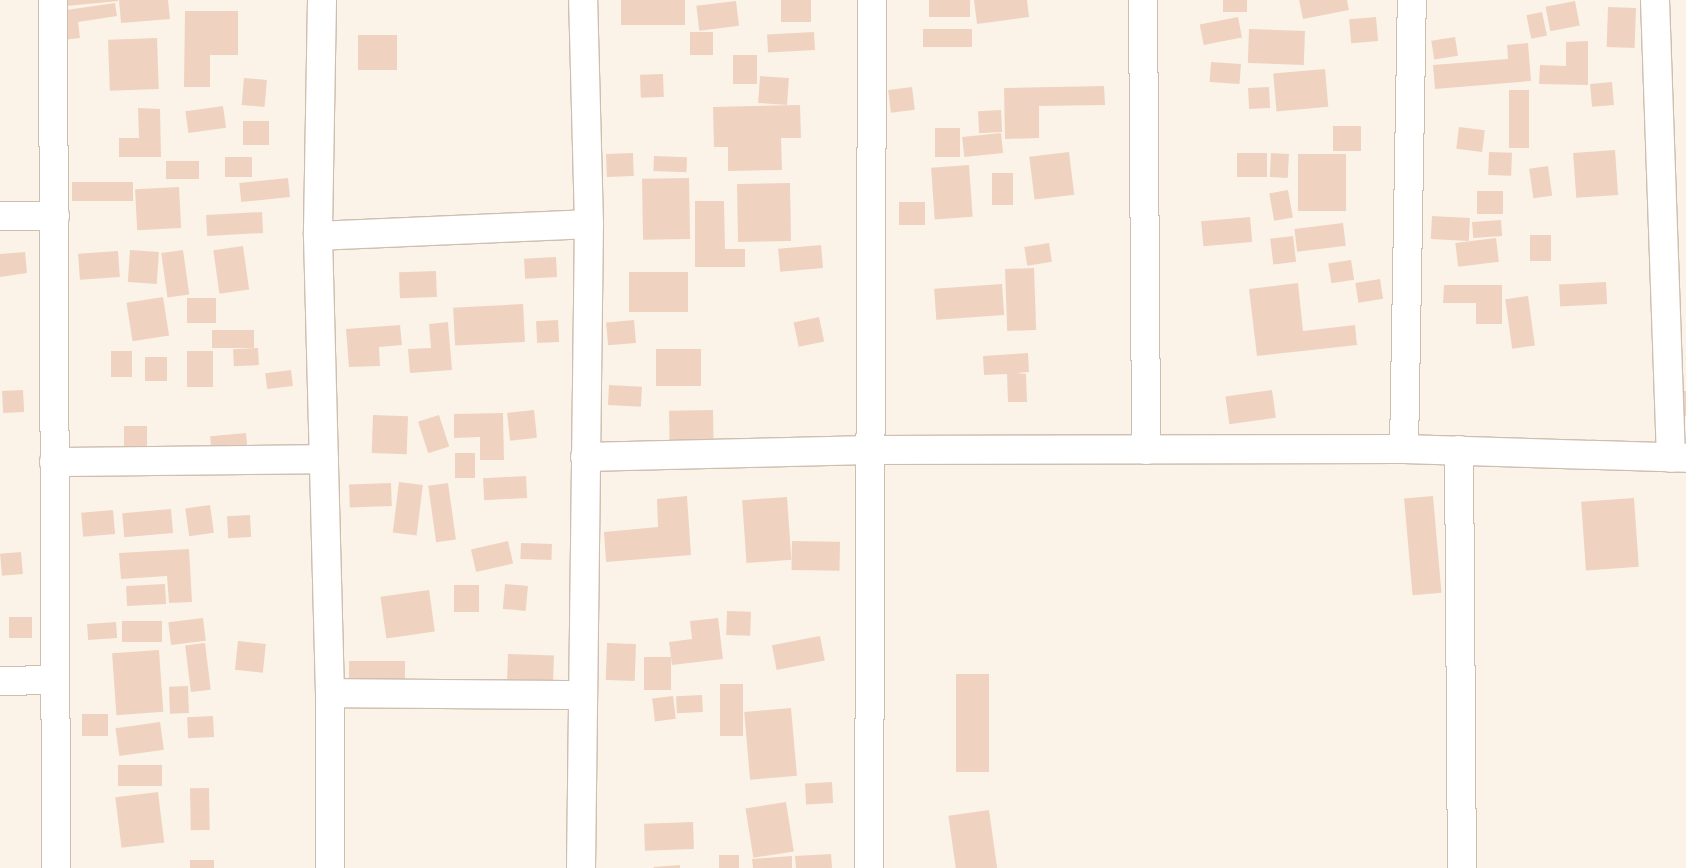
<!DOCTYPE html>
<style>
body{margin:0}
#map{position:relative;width:1686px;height:868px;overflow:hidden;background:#fbf3e7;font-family:"Public Sans",sans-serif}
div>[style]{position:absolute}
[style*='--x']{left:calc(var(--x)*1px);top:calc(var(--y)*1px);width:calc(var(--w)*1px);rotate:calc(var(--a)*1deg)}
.building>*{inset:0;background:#efd3c0;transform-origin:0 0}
.roads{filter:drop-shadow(1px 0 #cebeb0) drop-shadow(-1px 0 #cebeb0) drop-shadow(0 1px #cebeb0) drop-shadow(0 -1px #cebeb0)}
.minor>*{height:28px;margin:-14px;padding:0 14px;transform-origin:14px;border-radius:14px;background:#fff}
span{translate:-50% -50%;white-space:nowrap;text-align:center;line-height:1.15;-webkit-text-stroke:5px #fef7ed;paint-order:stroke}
</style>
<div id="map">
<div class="building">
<div style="clip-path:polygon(66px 0,118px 0,118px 1px,67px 6px)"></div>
<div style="clip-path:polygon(119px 0,168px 0,170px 19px,121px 23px)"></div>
<div style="left:621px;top:0;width:64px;height:25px"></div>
<div style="left:781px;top:0;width:30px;height:22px"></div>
<div style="left:929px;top:0;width:41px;height:17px"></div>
<div style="clip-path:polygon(974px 0,1027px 0,1029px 17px,977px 24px)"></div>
<div style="left:1223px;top:0;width:24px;height:12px"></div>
<div style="clip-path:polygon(1299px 0,1347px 0,1349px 10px,1303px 19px)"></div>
<div style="left:736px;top:1px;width:25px;height:40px;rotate:83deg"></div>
<div style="left:1575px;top:1px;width:25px;height:30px;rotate:79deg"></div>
<div style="clip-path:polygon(115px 3px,117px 16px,78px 22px,80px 38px,63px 40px,59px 11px)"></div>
<div style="left:1608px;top:7px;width:28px;height:40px;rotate:2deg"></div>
<div style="clip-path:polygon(185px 11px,238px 11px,238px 55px,210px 55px,210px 87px,184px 87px)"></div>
<div style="left:1542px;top:12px;width:24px;height:16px;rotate:78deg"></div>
<div style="left:1238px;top:17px;width:21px;height:39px;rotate:79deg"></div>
<div style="left:1376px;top:17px;width:24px;height:27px;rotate:85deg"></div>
<div style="left:972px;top:29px;width:18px;height:49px;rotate:90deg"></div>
<div style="left:1249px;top:29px;width:56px;height:34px;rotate:2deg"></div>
<div style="left:690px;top:32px;width:23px;height:23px"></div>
<div style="left:814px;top:32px;width:18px;height:47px;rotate:87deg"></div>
<div style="left:397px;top:35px;width:35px;height:39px;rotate:90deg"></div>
<div style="left:1455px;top:37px;width:19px;height:24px;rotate:81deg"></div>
<div style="left:157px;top:38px;width:51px;height:49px;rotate:88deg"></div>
<div style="clip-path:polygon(1588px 41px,1588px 85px,1539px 84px,1540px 65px,1566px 66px,1566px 42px)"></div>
<div style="clip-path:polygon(1528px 43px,1531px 81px,1435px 89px,1433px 65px,1508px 59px,1507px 45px)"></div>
<div style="left:733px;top:55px;width:24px;height:29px"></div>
<div style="left:1211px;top:62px;width:30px;height:20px;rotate:4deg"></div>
<div style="left:1325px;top:69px;width:38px;height:52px;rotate:85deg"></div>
<div style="left:663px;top:74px;width:23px;height:23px;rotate:88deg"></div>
<div style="left:760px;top:76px;width:29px;height:27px;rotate:4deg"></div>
<div style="left:244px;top:78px;width:23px;height:27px;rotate:5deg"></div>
<div style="left:1612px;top:82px;width:23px;height:22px;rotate:85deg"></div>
<div style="clip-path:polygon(1104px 86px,1105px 105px,1039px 106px,1039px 138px,1005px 139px,1004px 88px)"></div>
<div style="left:912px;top:87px;width:23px;height:24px;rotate:83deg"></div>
<div style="left:1269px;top:87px;width:21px;height:21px;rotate:87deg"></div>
<div style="left:1529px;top:90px;width:58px;height:20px;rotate:90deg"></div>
<div style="clip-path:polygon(800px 105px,801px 138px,781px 138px,782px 170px,728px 171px,728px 147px,714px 147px,713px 107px)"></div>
<div style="left:223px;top:106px;width:22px;height:38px;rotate:82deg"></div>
<div style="clip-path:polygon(138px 108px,160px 109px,161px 157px,119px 157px,119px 138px,139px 138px)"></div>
<div style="left:1001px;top:110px;width:22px;height:23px;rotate:87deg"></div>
<div style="left:243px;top:121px;width:26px;height:24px"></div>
<div style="left:1333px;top:126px;width:28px;height:25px"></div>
<div style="left:1459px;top:127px;width:26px;height:22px;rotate:7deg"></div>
<div style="left:935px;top:128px;width:25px;height:29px"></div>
<div style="left:1001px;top:133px;width:20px;height:39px;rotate:84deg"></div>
<div style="left:1615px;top:150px;width:45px;height:42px;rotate:86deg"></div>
<div style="left:1069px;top:152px;width:43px;height:40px;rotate:83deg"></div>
<div style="left:1489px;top:152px;width:23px;height:23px;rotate:2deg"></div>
<div style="left:633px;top:153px;width:23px;height:27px;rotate:88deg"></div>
<div style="left:1267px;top:153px;width:24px;height:30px;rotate:90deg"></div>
<div style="left:1271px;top:153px;width:18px;height:24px;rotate:3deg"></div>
<div style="left:1298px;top:154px;width:48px;height:57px"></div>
<div style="left:654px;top:156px;width:33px;height:15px;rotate:2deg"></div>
<div style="left:225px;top:157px;width:27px;height:20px"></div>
<div style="left:166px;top:161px;width:33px;height:18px"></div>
<div style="left:969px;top:165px;width:52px;height:38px;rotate:86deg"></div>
<div style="left:1548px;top:166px;width:30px;height:19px;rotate:82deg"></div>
<div style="left:992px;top:173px;width:21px;height:32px"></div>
<div style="left:288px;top:178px;width:19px;height:49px;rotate:84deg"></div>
<div style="left:689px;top:178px;width:61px;height:47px;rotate:89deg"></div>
<div style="left:133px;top:182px;width:19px;height:61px;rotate:90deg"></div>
<div style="left:790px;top:183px;width:58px;height:53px;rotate:89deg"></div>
<div style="left:179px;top:187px;width:41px;height:44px;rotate:87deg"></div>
<div style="left:1288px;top:190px;width:28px;height:19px;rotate:80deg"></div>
<div style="left:1477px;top:191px;width:26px;height:23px"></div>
<div style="clip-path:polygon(695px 201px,724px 201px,725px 249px,745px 249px,745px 267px,695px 267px)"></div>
<div style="left:899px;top:202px;width:26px;height:23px"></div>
<div style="left:262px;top:212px;width:21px;height:56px;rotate:87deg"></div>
<div style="left:1432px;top:216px;width:38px;height:23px;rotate:3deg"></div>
<div style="left:1250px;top:217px;width:25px;height:49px;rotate:85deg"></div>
<div style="left:1501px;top:220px;width:16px;height:29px;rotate:86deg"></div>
<div style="left:1343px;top:223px;width:23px;height:49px;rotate:83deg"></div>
<div style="left:1530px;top:235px;width:21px;height:26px"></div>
<div style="left:1293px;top:236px;width:26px;height:23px;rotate:83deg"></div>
<div style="left:1496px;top:238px;width:24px;height:41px;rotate:83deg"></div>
<div style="left:1049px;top:243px;width:19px;height:25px;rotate:81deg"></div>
<div style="left:821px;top:245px;width:23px;height:43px;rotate:85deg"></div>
<div style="left:243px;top:246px;width:44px;height:30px;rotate:82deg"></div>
<div style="left:130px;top:250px;width:29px;height:32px;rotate:4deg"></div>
<div style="left:183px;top:250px;width:45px;height:22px;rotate:82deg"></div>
<div style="left:118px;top:251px;width:26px;height:40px;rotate:86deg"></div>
<div style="clip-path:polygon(25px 252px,27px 273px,0 277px,0 254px)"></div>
<div style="left:556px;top:257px;width:20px;height:32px;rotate:87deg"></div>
<div style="left:1351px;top:260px;width:20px;height:23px;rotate:81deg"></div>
<div style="left:1034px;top:268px;width:62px;height:29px;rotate:88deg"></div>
<div style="left:436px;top:271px;width:26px;height:37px;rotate:88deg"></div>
<div style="left:629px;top:272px;width:59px;height:40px"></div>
<div style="left:1380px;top:279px;width:20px;height:25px;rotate:81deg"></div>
<div style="left:1606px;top:282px;width:22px;height:47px;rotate:87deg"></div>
<div style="clip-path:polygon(1298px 283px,1303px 331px,1355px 325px,1357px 345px,1257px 356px,1249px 289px)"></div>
<div style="left:1002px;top:284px;width:31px;height:68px;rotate:86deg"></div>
<div style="clip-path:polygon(1444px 285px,1502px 285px,1502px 324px,1476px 324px,1476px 303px,1443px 303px)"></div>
<div style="left:1528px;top:296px;width:50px;height:23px;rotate:82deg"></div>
<div style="left:163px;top:297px;width:39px;height:37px;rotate:81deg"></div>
<div style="left:187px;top:298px;width:29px;height:25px"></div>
<div style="left:523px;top:304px;width:38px;height:70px;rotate:87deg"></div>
<div style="left:819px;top:317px;width:25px;height:26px;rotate:78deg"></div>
<div style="left:558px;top:320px;width:22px;height:22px;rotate:87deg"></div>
<div style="left:634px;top:320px;width:23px;height:28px;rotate:85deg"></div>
<div style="clip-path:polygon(448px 322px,452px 370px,410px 373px,408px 349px,431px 348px,429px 324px)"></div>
<div style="clip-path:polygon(400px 325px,402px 345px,379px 347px,380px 366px,349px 367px,346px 329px)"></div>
<div style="left:212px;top:330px;width:42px;height:18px"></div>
<div style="left:258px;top:348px;width:17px;height:25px;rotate:87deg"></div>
<div style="left:656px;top:349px;width:45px;height:37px"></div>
<div style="left:132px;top:351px;width:26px;height:21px;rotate:90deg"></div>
<div style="left:187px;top:351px;width:26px;height:36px"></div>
<div style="clip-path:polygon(1028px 353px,1029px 372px,1016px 373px,1026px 374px,1027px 402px,1008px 402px,1007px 374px,984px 375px,983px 356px)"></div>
<div style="left:145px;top:357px;width:22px;height:24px"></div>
<div style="left:291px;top:370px;width:16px;height:26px;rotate:83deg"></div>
<div style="left:609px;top:385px;width:33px;height:20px;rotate:3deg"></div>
<div style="left:23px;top:390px;width:22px;height:21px;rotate:87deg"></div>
<div style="left:1272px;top:390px;width:28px;height:47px;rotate:82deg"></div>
<div style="clip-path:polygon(1682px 391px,1686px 391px,1686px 416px,1683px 416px)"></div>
<div style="left:534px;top:410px;width:28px;height:27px;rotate:84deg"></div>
<div style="left:713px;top:410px;width:43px;height:44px;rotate:89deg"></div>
<div style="clip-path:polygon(503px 413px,504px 460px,480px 460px,480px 437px,454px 438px,454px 414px)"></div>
<div style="left:373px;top:415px;width:35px;height:38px;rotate:2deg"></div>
<div style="left:439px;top:415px;width:33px;height:22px;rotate:72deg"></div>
<div style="left:124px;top:426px;width:23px;height:24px"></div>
<div style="left:246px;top:433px;width:21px;height:36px;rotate:85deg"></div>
<div style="left:455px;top:453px;width:20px;height:25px"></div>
<div style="left:526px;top:476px;width:22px;height:43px;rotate:87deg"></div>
<div style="left:399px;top:482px;width:24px;height:51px;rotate:7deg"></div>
<div style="left:391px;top:483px;width:23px;height:42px;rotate:88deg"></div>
<div style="left:448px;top:483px;width:57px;height:20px;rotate:82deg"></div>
<div style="clip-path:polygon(687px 496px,691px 555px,606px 562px,604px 532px,658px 527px,657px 499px)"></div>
<div style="left:1433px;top:496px;width:97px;height:29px;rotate:85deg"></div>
<div style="left:787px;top:497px;width:63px;height:45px;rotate:86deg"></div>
<div style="left:1634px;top:498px;width:69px;height:53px;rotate:86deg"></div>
<div style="left:210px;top:505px;width:28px;height:25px;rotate:82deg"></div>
<div style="left:171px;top:509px;width:24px;height:49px;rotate:85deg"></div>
<div style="left:113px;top:510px;width:24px;height:32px;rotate:85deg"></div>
<div style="left:250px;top:515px;width:22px;height:23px;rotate:87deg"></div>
<div style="left:508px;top:541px;width:23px;height:38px;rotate:77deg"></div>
<div style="left:792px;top:541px;width:48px;height:29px;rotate:1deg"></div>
<div style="left:521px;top:543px;width:31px;height:16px;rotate:2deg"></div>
<div style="clip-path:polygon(189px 549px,192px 602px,169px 603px,167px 576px,121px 579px,119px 553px)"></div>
<div style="left:21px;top:552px;width:22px;height:21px;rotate:85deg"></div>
<div style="left:165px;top:584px;width:20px;height:39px;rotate:87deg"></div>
<div style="left:505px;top:584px;width:23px;height:25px;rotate:5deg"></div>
<div style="left:454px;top:585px;width:25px;height:27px"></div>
<div style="left:429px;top:590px;width:42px;height:49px;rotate:82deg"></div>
<div style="left:727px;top:611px;width:24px;height:24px;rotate:2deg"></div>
<div style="left:32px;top:617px;width:21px;height:23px;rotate:90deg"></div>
<div style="left:203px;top:618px;width:23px;height:35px;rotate:83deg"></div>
<div style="clip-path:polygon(718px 618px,723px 659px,672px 665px,669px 642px,692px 639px,690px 621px)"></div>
<div style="left:122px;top:621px;width:40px;height:21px"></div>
<div style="left:116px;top:622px;width:16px;height:29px;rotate:86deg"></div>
<div style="left:820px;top:636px;width:25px;height:49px;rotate:79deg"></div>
<div style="left:238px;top:641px;width:28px;height:29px;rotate:6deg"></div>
<div style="left:205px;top:643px;width:47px;height:20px;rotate:83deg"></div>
<div style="left:607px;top:643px;width:29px;height:37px;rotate:2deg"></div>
<div style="left:159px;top:650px;width:62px;height:47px;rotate:86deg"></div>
<div style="left:508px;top:654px;width:46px;height:25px;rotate:2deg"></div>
<div style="left:644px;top:657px;width:27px;height:33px"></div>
<div style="left:349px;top:661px;width:56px;height:21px"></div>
<div style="left:956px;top:674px;width:33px;height:98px"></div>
<div style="left:720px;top:684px;width:23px;height:52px"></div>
<div style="left:188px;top:686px;width:27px;height:19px;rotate:88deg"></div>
<div style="left:702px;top:695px;width:17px;height:26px;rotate:87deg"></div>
<div style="left:673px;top:696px;width:23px;height:21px;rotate:83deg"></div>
<div style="left:791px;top:708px;width:68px;height:47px;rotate:85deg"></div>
<div style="left:82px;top:714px;width:26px;height:22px"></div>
<div style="left:213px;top:716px;width:21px;height:26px;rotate:87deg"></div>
<div style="left:160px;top:722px;width:28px;height:45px;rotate:82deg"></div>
<div style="left:162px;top:765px;width:21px;height:44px;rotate:90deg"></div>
<div style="left:832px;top:782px;width:21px;height:27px;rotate:87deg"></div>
<div style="left:209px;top:788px;width:42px;height:19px;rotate:89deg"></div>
<div style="left:158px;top:792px;width:51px;height:43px;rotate:83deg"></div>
<div style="left:786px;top:802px;width:50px;height:41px;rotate:81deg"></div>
<div style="left:989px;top:810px;width:59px;height:41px;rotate:82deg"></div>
<div style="left:693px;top:822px;width:27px;height:49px;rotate:88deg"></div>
<div style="clip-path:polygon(831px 854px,832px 868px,796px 868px,795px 856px)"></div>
<div style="left:719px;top:855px;width:20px;height:13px"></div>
<div style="clip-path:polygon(792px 856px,792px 868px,753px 868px,752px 859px)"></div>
<div style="left:190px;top:860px;width:24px;height:8px"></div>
<div style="clip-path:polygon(680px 865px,680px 868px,654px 868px,653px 867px)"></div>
</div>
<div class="roads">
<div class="minor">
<div style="--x:53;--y:0;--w:868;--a:89.8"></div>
<div style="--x:322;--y:0;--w:236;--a:91"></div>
<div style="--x:318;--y:236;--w:457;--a:88.5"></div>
<div style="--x:330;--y:693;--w:175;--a:90"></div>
<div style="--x:1143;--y:0;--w:450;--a:89.6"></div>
<div style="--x:1655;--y:0;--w:458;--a:88"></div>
<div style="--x:0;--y:216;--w:55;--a:0"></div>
<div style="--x:318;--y:236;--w:271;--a:-2.5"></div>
<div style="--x:1404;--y:449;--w:449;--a:-89"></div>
<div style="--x:1459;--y:450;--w:418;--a:89.6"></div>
<div style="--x:585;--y:457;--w:285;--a:-1.4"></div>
<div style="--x:870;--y:450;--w:534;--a:-0.11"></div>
<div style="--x:1404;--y:449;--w:282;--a:1.8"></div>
<div style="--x:54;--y:462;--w:270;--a:-0.6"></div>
<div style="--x:0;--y:681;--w:53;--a:-1.1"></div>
<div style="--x:330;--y:693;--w:251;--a:0.5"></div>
<div style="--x:581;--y:868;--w:644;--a:-89.29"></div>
<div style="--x:589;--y:224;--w:224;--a:-91.5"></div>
<div style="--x:869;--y:868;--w:868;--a:-89.8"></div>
</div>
</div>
</div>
